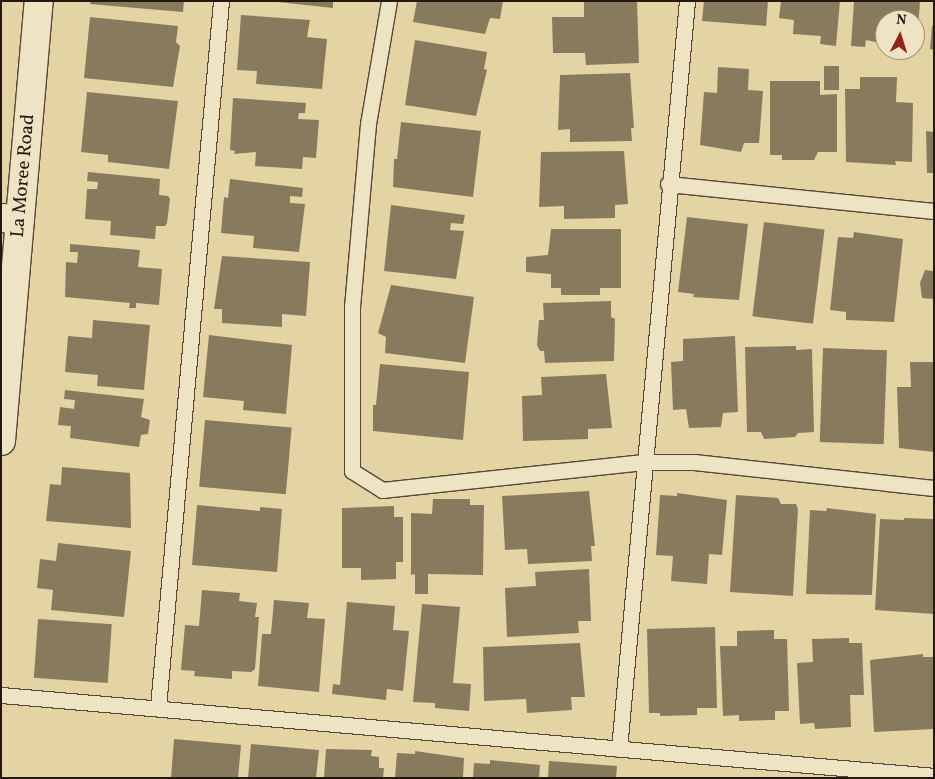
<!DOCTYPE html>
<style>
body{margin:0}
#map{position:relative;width:935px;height:779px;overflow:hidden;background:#e5d4a3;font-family:Vollkorn,serif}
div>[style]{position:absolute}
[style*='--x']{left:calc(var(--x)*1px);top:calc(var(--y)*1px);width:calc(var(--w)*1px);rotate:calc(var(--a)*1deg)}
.building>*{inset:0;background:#887a5d;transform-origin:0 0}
.roads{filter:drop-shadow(1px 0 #544736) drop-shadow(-1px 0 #544736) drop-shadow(0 1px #544736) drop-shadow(0 -1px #544736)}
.service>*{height:15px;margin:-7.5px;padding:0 7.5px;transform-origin:7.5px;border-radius:7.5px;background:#eee3c3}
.minor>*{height:28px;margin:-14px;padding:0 14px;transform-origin:14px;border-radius:14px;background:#eee3c3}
.tertiary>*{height:28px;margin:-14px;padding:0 14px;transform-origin:14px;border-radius:14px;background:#eee3c3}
span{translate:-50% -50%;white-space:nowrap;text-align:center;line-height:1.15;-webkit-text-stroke:5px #eee3c3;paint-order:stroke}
.street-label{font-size:19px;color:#241812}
.frame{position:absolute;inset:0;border:2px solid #241812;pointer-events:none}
.north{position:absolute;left:875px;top:10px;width:50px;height:50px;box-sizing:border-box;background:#eee3c3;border:1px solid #9d927c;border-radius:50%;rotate:5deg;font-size:14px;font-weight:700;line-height:20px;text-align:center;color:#241812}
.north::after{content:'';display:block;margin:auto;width:18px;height:22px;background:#8f2418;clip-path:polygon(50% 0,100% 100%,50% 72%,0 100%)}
</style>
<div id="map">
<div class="building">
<div style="clip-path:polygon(91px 1px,184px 1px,183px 12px,90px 4px)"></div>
<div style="clip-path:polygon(269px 1px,333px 1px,333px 8px)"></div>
<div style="clip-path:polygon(417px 1px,503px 1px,500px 19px,490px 18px,485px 34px,413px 22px)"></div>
<div style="clip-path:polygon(584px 1px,637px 1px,639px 63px,586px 65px,585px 53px,553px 53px,552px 17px,584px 17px)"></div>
<div style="clip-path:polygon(704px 1px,768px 1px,766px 26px,702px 21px)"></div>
<div style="clip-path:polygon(781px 1px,840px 1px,836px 46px,820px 44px,821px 36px,793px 34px,794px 20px,779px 18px)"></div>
<div style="clip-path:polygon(854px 1px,920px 1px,917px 46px,915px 20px,885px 20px,885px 44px,866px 40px,865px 47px,851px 46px)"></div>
<div style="clip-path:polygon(241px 15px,310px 20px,307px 37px,327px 39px,322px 89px,256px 84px,257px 71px,237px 70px)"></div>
<div style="clip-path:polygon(90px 17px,178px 26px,176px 42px,180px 46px,173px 87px,84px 78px)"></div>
<div style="clip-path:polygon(932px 26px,934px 26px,934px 50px,930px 49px)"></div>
<div style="clip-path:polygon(415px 40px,487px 52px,484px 69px,487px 70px,476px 116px,405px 105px)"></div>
<div style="left:824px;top:66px;width:15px;height:24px"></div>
<div style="clip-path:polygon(718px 67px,749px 69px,748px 90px,763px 91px,759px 143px,744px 143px,741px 152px,700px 145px,704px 92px,717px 93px)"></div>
<div style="clip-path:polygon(630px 73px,634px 128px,631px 128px,632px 141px,570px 142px,570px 129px,558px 130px,560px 75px)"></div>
<div style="clip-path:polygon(860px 77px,897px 77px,896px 102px,913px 103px,912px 162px,895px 161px,896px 165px,846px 162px,845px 89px,860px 89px)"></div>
<div style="clip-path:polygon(770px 81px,820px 81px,820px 95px,837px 94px,837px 152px,818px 152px,814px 160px,782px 160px,782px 155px,770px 155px)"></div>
<div style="clip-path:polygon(87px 92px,178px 101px,169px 169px,108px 162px,108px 155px,81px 152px)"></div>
<div style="clip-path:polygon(233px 98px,306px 103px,305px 113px,299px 113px,298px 119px,319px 120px,316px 158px,303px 157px,302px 169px,255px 166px,256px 152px,234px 154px,235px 151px,230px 150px)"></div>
<div style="clip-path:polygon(401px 122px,481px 131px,473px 197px,393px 187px,394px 159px,397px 159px)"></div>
<div style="clip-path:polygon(926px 131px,934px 132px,934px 173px,927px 173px)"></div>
<div style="clip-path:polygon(624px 151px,628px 204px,615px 205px,615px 218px,564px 219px,564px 206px,539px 207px,541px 152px)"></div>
<div style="clip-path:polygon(88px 172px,160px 179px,159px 195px,168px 196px,170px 199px,167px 223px,165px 226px,156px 226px,155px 239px,110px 235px,111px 221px,85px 219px,87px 189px,97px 189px,98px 182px,87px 181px)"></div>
<div style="clip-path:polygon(230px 179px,303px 188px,302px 197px,290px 196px,290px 203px,305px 204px,299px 252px,253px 248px,254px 236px,221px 233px,224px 197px,228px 198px)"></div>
<div style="clip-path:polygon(391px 205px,465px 215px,463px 224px,451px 223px,450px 230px,464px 231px,456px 279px,384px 271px)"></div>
<div style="clip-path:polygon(687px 217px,748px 224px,739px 300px,693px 297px,694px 294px,678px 292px)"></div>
<div style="left:764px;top:222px;width:61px;height:95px;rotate:7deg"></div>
<div style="clip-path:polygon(551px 229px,621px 229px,621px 288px,600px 288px,600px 295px,561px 295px,561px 288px,551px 288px,551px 274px,526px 272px,526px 257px,548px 255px)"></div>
<div style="clip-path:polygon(854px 232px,903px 239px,894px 322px,846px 320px,846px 312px,830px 310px,838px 237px,853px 238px)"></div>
<div style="clip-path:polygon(70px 244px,140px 250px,138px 267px,162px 269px,159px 305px,136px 303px,136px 308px,129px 308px,130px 303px,65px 297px,66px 262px,77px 263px,78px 252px,70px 252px)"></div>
<div style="clip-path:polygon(222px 256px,310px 262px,306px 316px,282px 314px,282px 327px,222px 323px,222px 309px,214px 309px)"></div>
<div style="clip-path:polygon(925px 270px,934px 271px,934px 299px,922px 298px,920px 283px)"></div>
<div style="clip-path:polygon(391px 285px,474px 297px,465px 363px,385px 353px,386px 337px,378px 333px)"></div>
<div style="clip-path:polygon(611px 301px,611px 317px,615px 319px,614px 361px,545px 363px,544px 351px,540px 351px,537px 345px,539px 320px,544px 320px,543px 303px)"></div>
<div style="clip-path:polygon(93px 320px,150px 325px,144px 390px,97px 386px,98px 375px,65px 372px,68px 336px,92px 338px)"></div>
<div style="clip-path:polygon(209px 335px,292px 345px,286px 414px,243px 410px,244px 401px,203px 397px)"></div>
<div style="clip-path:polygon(735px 336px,738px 412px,723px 413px,721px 427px,689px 428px,686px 409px,673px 410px,671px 362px,683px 361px,683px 339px)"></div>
<div style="clip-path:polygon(796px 346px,796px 350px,812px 349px,814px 432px,798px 433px,795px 437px,764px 439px,761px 432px,747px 432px,745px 347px)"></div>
<div style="left:823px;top:348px;width:64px;height:94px;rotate:2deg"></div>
<div style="clip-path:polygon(910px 362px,934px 362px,934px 452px,899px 448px,897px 387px,911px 387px)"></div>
<div style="clip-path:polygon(380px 364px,469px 372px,463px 440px,373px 431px,373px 405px,376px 405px)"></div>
<div style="clip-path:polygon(606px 374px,612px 428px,588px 429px,588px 439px,523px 441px,522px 396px,542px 395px,541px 377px)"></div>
<div style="clip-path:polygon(65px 390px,144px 399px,141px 417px,150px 420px,148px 434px,141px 435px,139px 447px,70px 438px,71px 426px,58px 425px,60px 407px,74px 409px,75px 400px,64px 399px)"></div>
<div style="left:205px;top:420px;width:87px;height:67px;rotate:5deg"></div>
<div style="clip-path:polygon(62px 467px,130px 473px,131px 528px,46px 521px,50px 484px,61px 485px)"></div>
<div style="clip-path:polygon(589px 491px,595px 546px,591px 546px,592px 561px,528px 564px,527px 549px,505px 550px,502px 496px)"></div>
<div style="clip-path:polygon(677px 493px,727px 500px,722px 555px,709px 554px,707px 584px,671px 581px,673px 556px,656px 555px,660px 495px,677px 496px)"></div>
<div style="clip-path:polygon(736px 495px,778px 498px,781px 504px,796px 504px,798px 509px,793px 596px,730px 592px)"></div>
<div style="clip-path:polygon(433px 499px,470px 499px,470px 505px,484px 505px,483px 575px,428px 574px,428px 594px,415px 594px,415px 574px,411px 575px,411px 513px,432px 514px)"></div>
<div style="clip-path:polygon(197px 505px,260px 511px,260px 507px,282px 509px,277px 572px,192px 565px)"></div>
<div style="clip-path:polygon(394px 506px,394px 517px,403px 517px,403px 562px,396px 562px,396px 579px,361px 580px,361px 568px,342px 568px,342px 508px)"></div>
<div style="clip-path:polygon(827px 508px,876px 514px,872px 595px,806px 594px,810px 510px,826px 511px)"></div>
<div style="clip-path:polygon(904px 518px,934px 519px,934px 614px,875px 610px,880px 519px,904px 520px)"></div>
<div style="clip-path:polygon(58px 543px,131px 551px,124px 617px,51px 610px,53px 590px,37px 588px,40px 559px,56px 561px)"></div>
<div style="clip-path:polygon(589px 569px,591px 621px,578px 621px,579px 633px,507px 637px,505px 588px,536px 586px,535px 572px)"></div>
<div style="clip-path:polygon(202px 590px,240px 593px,239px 601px,257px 603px,255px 617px,259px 617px,255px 669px,251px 672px,232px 671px,232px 679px,194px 676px,195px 671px,181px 670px,185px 625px,199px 626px)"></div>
<div style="clip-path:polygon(274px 600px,309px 603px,307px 618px,325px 619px,319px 692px,258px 686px,262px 634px,271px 634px)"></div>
<div style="clip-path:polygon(347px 602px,395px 606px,393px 630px,409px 631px,403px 691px,387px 689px,386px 700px,332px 694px,333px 684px,340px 685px)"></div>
<div style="clip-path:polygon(422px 604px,460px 607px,453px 683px,471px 684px,469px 711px,435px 708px,435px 703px,413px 702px)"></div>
<div style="left:38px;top:619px;width:74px;height:59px;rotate:4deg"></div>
<div style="clip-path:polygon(715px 627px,717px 708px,697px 708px,697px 715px,660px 716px,660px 713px,649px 713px,647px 629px)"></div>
<div style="clip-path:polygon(774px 630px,774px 639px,787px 639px,789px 711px,775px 711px,775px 720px,739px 721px,739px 715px,723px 716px,720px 646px,737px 646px,737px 631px)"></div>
<div style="clip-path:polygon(849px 638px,849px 643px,862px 643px,864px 695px,850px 695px,851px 727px,815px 729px,814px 723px,800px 724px,797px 663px,813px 662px,812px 639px)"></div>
<div style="clip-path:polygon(580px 643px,585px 697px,571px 697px,572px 710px,527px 713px,526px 699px,484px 701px,483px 647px)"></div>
<div style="clip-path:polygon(923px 654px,923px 657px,934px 657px,934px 729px,874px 732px,870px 660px)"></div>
<div style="clip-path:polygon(174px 739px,241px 745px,238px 778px,171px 778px)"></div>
<div style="clip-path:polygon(251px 744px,319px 750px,316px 778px,248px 778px)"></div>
<div style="clip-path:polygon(326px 749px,372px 750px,371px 756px,379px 757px,379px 768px,384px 768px,383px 778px,324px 778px)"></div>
<div style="clip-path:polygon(415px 751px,464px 758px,463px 778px,395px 778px,397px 753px,415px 754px)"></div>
<div style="clip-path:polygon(490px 760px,540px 765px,539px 778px,473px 778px,474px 763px,490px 764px)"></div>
<div style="clip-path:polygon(549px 761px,617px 766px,616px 778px,548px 778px)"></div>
</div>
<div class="roads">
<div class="service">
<div style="--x:389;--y:1;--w:125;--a:99.7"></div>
<div style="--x:368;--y:124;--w:183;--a:95"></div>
<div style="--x:352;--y:306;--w:165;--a:90"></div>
<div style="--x:352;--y:471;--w:36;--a:32"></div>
<div style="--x:382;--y:490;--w:263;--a:-6.1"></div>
<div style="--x:644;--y:462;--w:50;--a:0"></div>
<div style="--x:694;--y:462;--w:241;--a:6.2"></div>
<div style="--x:668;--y:184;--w:267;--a:5.8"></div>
<div style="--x:1;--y:695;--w:937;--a:4.96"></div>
<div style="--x:158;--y:707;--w:709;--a:-84.9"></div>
<div style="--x:619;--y:749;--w:751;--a:-84.81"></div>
</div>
<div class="minor">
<div style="--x:1;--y:218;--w:19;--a:3"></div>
</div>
<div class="tertiary">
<div style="--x:1;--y:441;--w:442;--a:-85.1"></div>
</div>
</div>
<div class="street-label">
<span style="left:24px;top:176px;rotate:-85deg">La Moree Road</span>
</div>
<div class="frame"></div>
<div class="north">N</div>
</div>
